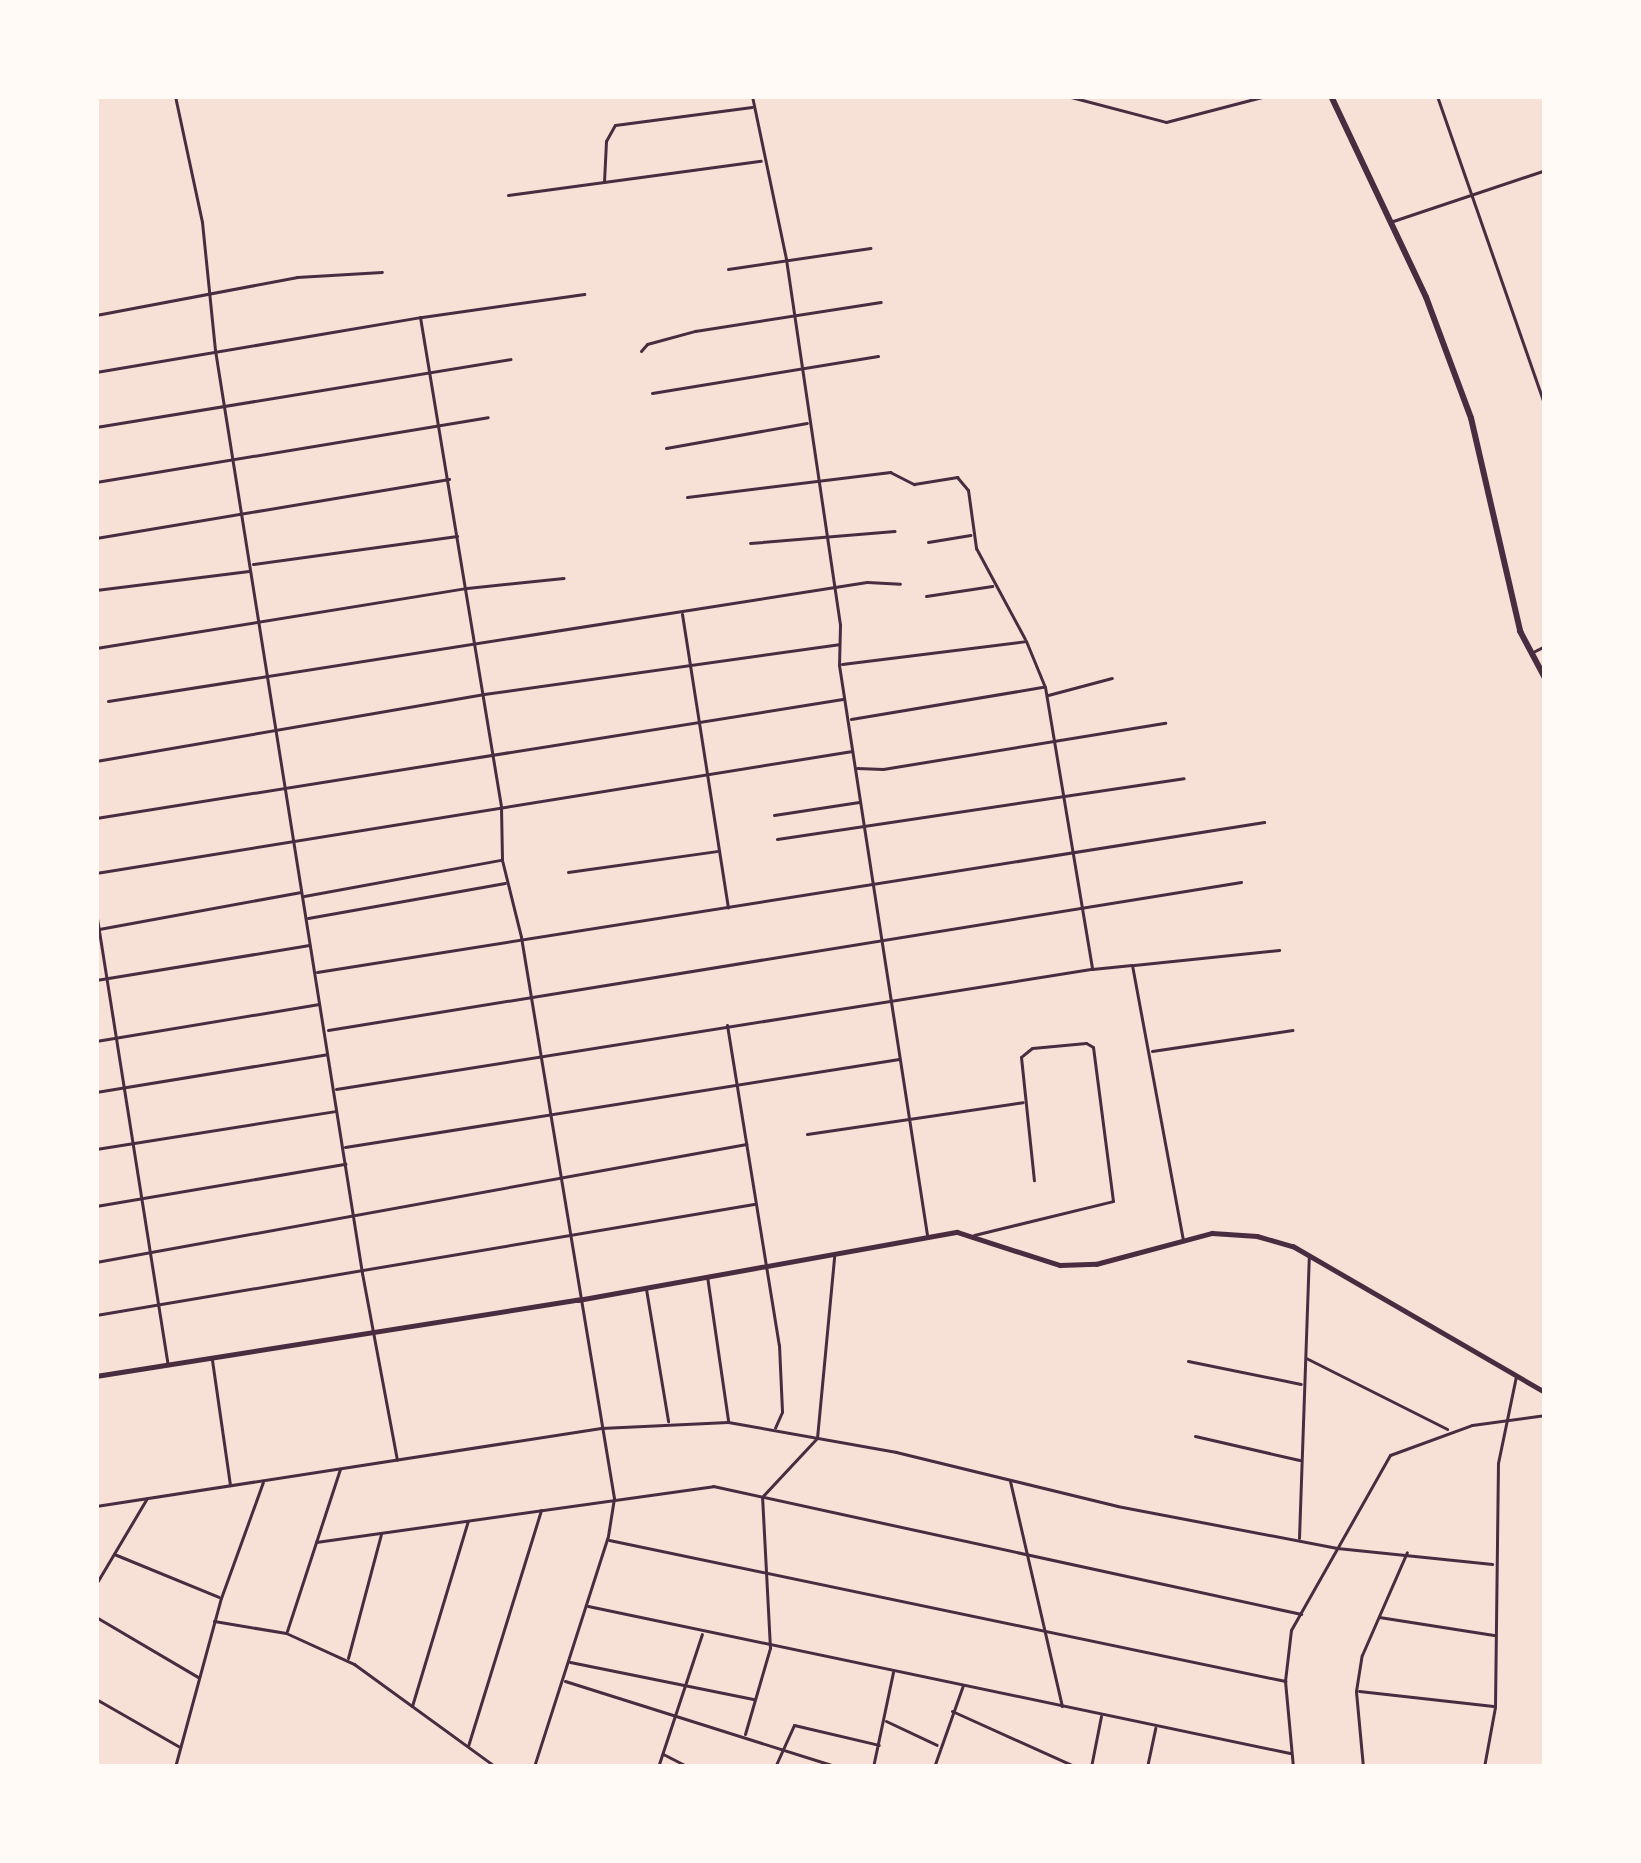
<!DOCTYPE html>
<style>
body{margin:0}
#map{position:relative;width:1641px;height:1863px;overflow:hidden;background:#f7e1d7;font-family:"Archivo Narrow",sans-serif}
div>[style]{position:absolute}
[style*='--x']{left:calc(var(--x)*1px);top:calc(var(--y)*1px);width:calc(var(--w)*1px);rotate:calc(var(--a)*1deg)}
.minor>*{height:3px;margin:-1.5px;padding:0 1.5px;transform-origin:1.5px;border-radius:1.5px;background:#4a2c40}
.secondary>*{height:4.5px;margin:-2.25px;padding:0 2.25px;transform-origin:2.25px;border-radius:2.25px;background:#4a2c40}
.trunk>*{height:6px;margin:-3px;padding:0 3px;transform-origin:3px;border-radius:3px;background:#4a2c40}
span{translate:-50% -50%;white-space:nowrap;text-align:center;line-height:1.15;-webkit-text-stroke:12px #fffaf5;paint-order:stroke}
.frame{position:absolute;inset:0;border:99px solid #fffaf5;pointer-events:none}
</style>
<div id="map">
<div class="minor">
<div style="--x:175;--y:96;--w:129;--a:77.9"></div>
<div style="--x:202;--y:222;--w:129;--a:84.2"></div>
<div style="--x:215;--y:350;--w:935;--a:80.95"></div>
<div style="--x:362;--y:1273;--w:190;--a:79.4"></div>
<div style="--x:752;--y:96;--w:167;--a:78.2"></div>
<div style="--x:786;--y:259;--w:370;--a:81.6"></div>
<div style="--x:840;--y:625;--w:40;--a:91.4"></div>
<div style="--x:839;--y:665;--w:577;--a:81.22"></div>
<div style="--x:1067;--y:96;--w:102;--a:14.7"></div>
<div style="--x:1166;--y:122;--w:103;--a:-14.6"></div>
<div style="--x:1437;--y:96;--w:328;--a:70.8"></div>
<div style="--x:604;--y:182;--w:41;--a:-87.2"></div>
<div style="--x:606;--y:141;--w:18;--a:-61"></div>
<div style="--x:615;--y:125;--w:138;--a:-7.5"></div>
<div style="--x:508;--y:195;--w:255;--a:-7.7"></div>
<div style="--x:1393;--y:221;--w:160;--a:-18.5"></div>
<div style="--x:728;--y:269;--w:144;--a:-8.4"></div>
<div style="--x:96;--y:315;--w:205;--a:-10.7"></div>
<div style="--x:297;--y:277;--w:85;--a:-3.4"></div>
<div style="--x:422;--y:317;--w:164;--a:-8.1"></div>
<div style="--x:641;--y:351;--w:9;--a:-49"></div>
<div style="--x:647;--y:344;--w:50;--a:-15.2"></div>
<div style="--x:695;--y:331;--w:188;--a:-8.9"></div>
<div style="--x:96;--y:372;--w:329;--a:-9.6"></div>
<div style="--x:420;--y:317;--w:497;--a:80.6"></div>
<div style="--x:501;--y:807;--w:53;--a:88.9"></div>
<div style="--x:502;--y:860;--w:79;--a:76.1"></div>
<div style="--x:521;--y:937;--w:569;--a:80.59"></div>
<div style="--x:614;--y:1498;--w:38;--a:99"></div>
<div style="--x:608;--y:1536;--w:243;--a:107.8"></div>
<div style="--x:652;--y:393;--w:229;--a:-9.3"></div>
<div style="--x:96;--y:427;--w:420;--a:-9.3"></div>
<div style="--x:666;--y:448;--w:143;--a:-10.1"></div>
<div style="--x:96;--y:482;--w:397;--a:-9.4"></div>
<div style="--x:687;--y:497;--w:205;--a:-7"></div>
<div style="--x:890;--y:472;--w:27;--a:27"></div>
<div style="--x:914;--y:484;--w:44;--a:-9.2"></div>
<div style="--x:957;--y:477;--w:17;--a:50"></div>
<div style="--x:968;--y:490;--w:59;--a:82.1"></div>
<div style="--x:976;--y:548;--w:103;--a:61.7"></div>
<div style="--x:96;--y:538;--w:358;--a:-9.5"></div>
<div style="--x:928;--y:542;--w:43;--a:-9.5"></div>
<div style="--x:750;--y:543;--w:145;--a:-4.7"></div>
<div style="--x:253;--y:564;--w:206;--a:-7.8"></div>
<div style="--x:96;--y:590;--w:154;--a:-7.1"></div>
<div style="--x:926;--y:596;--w:67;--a:-8.6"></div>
<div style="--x:682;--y:614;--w:297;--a:81.1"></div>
<div style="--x:96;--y:648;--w:376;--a:-9.2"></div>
<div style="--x:467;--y:588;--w:97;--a:-5.9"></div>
<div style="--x:1533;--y:652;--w:13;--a:-27"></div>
<div style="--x:842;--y:664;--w:185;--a:-7.1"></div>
<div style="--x:1026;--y:641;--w:50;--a:67.6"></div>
<div style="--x:1045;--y:687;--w:286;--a:80.5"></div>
<div style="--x:1092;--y:969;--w:40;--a:-5.7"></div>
<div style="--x:1132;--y:965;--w:281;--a:79.5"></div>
<div style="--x:1048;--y:695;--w:66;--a:-14.9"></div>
<div style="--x:108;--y:701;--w:768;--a:-8.91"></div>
<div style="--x:867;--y:582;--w:33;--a:3"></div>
<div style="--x:851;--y:719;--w:195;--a:-9.5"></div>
<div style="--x:96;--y:761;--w:394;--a:-9.8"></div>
<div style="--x:484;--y:694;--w:358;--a:-8"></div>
<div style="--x:857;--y:768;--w:26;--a:2"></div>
<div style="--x:883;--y:769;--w:286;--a:-9.3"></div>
<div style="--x:774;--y:815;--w:86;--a:-8.7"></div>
<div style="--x:96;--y:818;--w:756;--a:-9.05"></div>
<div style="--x:777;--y:839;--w:411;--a:-8.5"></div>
<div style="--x:568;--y:872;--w:150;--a:-8"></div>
<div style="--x:96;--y:873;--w:766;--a:-9.17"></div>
<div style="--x:304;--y:896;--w:200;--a:-10.4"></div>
<div style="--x:96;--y:912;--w:459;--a:81"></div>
<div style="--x:308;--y:918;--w:200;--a:-10.1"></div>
<div style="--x:99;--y:929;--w:204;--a:-10.4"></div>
<div style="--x:1134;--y:965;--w:146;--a:-5.9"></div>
<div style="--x:317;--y:972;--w:959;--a:-9"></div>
<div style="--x:96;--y:980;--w:216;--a:-9.3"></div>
<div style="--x:727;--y:1025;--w:324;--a:80.8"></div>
<div style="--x:779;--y:1345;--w:67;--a:87.4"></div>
<div style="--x:782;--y:1412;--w:17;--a:114"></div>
<div style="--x:328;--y:1030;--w:925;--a:-9.21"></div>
<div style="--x:96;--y:1041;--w:226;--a:-9.4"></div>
<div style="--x:1152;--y:1051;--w:142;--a:-8.5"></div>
<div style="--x:336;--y:1089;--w:764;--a:-9.03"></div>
<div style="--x:96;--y:1092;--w:234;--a:-9.3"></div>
<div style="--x:807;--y:1134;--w:218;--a:-8.4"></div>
<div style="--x:345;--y:1147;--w:561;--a:-9.03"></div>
<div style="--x:96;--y:1149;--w:242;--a:-9"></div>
<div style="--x:96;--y:1206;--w:253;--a:-9.6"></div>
<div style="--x:974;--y:1235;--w:143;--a:-13.7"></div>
<div style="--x:1113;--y:1201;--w:155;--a:-97.4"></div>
<div style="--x:1093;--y:1047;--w:8;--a:-150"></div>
<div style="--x:1086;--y:1043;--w:54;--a:174.7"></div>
<div style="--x:1032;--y:1048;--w:14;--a:141"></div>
<div style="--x:1021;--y:1057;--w:124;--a:84"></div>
<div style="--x:96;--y:1262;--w:661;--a:-10.29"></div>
<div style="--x:707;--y:1276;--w:146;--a:81.7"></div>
<div style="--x:646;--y:1289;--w:134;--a:80.5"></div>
<div style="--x:96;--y:1315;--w:667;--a:-9.58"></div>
<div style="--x:1306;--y:1358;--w:158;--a:26.7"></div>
<div style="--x:212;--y:1360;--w:126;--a:81.8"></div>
<div style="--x:1188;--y:1361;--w:115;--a:11.5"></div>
<div style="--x:1195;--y:1436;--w:107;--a:13"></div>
<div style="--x:1010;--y:1481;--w:231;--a:77"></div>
<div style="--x:96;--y:1506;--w:511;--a:-8.78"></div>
<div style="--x:601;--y:1428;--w:127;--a:-2.7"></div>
<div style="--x:728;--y:1422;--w:171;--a:10.1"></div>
<div style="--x:896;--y:1452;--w:228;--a:13.7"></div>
<div style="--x:1117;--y:1506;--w:224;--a:10.8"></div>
<div style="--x:1337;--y:1548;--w:156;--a:5.9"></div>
<div style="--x:1299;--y:1538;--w:283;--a:-88"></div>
<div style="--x:609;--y:1540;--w:691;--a:11.78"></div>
<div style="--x:316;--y:1542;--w:401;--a:-8"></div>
<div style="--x:713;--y:1486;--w:602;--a:12.28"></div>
<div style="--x:114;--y:1554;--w:113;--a:22.3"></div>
<div style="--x:96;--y:1584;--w:100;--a:-59.3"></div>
<div style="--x:588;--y:1606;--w:717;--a:11.83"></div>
<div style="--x:96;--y:1617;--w:118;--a:30.5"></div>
<div style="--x:1379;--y:1617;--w:116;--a:8.9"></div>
<div style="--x:214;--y:1621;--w:73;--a:9.5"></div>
<div style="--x:286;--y:1633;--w:75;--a:24.5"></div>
<div style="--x:354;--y:1664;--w:175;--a:36"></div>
<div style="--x:287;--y:1631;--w:170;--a:-71.9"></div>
<div style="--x:348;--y:1658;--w:128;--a:-75.1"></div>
<div style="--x:570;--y:1662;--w:188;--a:11.4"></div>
<div style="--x:565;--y:1681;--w:286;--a:17.5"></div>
<div style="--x:1359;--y:1691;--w:135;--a:6.4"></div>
<div style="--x:96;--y:1699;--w:95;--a:29.8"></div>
<div style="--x:412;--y:1706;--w:193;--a:-73.2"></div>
<div style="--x:952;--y:1711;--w:136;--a:24.3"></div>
<div style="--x:886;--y:1721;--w:56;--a:25.2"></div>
<div style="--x:745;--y:1734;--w:90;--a:-73.8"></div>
<div style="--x:770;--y:1648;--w:151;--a:-93"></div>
<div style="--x:762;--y:1497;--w:81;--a:-47"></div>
<div style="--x:817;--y:1438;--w:182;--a:-84.6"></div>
<div style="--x:468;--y:1746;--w:247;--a:-72.8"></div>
<div style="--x:663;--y:1754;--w:28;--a:27"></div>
<div style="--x:1365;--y:1765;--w:22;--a:5"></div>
<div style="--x:175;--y:1767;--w:175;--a:-74.8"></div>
<div style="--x:221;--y:1598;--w:123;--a:-70.1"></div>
<div style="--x:658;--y:1767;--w:140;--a:-71.7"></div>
<div style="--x:775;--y:1767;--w:46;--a:-65.7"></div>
<div style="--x:794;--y:1725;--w:87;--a:13.2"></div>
<div style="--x:873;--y:1767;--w:97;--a:-78.1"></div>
<div style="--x:934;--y:1767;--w:87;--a:-70.5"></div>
<div style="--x:1091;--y:1767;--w:52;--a:-78.9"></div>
<div style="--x:1147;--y:1767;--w:40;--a:-78"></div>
<div style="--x:1293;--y:1767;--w:86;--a:-95.3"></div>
<div style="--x:1285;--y:1681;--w:51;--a:-83.3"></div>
<div style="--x:1291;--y:1630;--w:201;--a:-60.5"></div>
<div style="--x:1390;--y:1455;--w:87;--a:-20.1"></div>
<div style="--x:1472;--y:1425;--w:74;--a:-7.8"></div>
<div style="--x:1363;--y:1767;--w:76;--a:-95.3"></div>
<div style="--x:1356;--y:1691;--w:36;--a:-81"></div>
<div style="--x:1362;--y:1655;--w:112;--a:-66.4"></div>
<div style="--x:1484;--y:1767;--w:61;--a:-79.6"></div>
<div style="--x:1495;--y:1707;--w:244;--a:-89.3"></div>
<div style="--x:1498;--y:1463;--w:89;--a:-78.3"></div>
</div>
<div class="secondary">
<div style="--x:96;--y:1376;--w:488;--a:-9"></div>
<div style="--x:578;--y:1300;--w:385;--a:-10.2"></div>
<div style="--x:957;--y:1232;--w:108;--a:17.8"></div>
<div style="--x:1060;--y:1265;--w:36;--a:-2"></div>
<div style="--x:1096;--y:1264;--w:120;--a:-15"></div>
<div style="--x:1212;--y:1233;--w:45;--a:3.8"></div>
<div style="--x:1257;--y:1236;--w:37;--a:16"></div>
<div style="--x:1293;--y:1246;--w:291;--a:30.1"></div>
</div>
<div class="trunk">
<div style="--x:1331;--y:96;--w:222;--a:64.7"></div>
<div style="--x:1426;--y:297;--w:129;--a:69.6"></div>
<div style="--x:1471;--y:418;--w:219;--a:77"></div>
<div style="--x:1520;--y:631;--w:53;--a:62"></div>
</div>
<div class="frame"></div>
</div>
